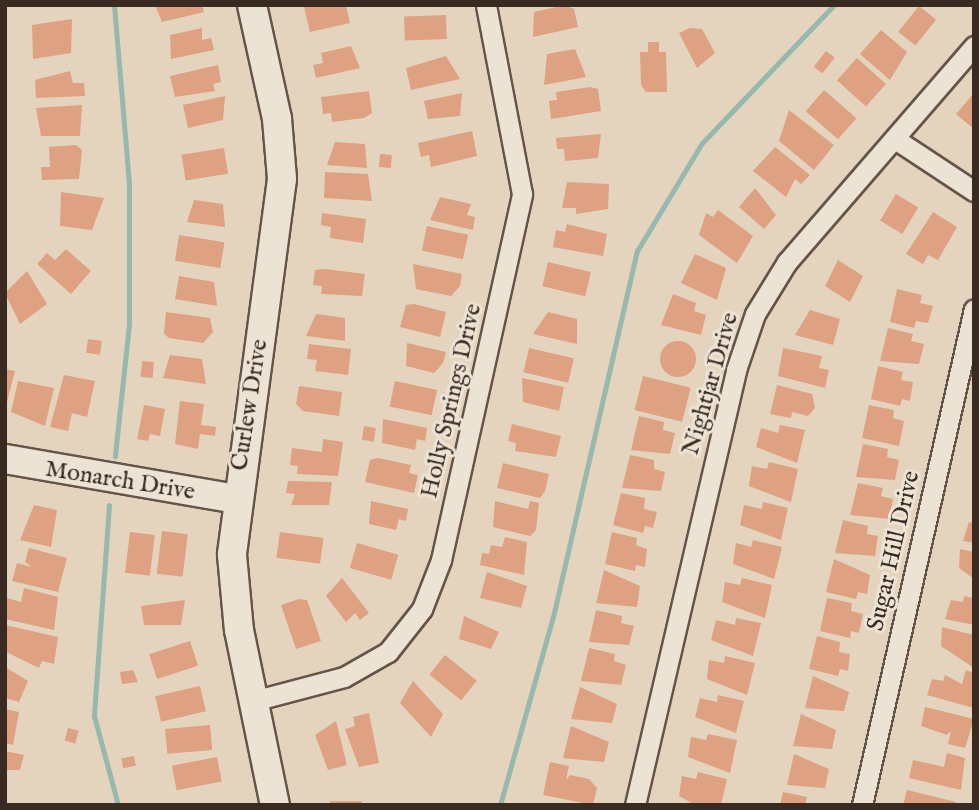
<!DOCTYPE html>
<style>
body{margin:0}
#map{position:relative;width:979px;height:810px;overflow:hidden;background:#e4d4bd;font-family:"IM FELL English",serif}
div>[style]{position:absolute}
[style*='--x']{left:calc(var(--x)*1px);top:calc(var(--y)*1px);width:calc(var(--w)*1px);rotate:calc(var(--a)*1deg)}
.stream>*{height:5px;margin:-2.5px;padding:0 2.5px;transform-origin:2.5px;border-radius:2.5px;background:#95b8af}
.building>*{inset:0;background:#dea182;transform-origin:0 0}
.round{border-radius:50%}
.roads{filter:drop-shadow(2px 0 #645449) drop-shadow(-2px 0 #645449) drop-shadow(0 2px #645449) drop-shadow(0 -2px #645449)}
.street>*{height:19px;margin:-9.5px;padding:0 9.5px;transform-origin:9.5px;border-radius:9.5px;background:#ede3d4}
.secondary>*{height:28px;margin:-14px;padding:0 14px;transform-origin:14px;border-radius:14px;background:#ede3d4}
span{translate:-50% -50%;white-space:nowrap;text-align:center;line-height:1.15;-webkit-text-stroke:6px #ede3d4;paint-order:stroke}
.street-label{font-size:24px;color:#392a22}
.frame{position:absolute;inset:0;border:7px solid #392a22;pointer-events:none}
</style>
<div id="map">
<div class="stream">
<div style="--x:114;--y:5;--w:179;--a:85.2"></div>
<div style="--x:129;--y:183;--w:141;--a:90"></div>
<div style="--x:129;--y:324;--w:133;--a:96.1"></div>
<div style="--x:109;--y:505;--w:212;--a:94.1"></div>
<div style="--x:94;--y:716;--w:92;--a:74.9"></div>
<div style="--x:500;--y:805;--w:195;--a:-74.3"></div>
<div style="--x:553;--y:617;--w:376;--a:-77.1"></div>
<div style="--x:637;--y:251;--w:126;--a:-59"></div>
<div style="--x:702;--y:143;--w:191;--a:-46.3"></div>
</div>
<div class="building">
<div style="clip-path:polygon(155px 5px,202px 5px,204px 12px,162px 22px)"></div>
<div style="clip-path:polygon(311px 5px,346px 5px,350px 23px,310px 32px,304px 7px)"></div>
<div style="clip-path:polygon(565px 5px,574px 9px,578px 27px,533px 37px,534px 12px)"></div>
<div style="left:919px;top:6px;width:22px;height:33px;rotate:39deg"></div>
<div style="left:446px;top:15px;width:24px;height:42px;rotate:88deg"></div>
<div style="clip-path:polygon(72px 19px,71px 53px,33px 59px,32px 25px)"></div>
<div style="clip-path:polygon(202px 28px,202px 40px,211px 38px,214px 50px,171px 59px,170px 35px)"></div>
<div style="clip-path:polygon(690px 28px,702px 29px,715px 53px,697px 68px,679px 33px)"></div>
<div style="clip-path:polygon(881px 30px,907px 52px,890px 80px,860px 54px)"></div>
<div style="clip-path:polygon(648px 42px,659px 42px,659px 52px,666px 52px,667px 92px,646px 92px,641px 85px,640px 52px,648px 52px)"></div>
<div style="clip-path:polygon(351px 46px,360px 68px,316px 78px,313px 65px,323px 63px,321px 53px)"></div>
<div style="clip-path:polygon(575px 49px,586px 77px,544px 85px,547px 54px)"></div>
<div style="left:826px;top:51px;width:11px;height:20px;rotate:38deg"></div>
<div style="clip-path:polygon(446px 56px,460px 79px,411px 90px,406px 68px)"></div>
<div style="left:857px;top:58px;width:39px;height:30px;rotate:42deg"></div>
<div style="clip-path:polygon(218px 65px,221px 82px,213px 84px,215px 91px,175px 97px,170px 76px)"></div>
<div style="clip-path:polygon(70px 71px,73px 83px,84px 83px,85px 96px,36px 98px,35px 80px)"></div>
<div style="clip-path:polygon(590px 87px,598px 89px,601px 111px,551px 119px,549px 101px,557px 100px,556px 92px)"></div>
<div style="left:824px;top:90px;width:43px;height:28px;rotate:41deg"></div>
<div style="clip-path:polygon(369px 91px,372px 113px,364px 118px,332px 122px,331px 113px,323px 114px,321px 97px)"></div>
<div style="clip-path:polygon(462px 93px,460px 116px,428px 119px,424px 101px)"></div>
<div style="clip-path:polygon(974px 93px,974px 129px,956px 114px)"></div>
<div style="clip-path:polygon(225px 96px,223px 120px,188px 128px,183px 105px)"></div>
<div style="clip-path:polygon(82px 105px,80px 136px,41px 136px,36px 108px)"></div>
<div style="clip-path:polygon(789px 110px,834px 145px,814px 170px,779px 141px)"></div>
<div style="clip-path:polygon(472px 131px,477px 156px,431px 167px,429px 155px,421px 157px,418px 143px)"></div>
<div style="clip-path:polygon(601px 134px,598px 158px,565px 161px,564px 149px,557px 149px,556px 138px)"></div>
<div style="clip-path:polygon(335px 142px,365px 144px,367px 168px,327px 165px)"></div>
<div style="clip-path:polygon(76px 145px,82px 150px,79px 179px,42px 180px,41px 167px,50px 167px,49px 147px)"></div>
<div style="clip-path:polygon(775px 147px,810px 175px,801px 184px,795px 179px,786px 197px,753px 171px)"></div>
<div style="left:224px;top:148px;width:26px;height:43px;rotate:81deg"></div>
<div style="left:380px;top:154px;width:12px;height:13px;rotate:5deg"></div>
<div style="clip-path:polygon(325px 172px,368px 174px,372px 201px,324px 198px)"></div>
<div style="clip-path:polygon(567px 182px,609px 184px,608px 209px,576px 214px,576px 208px,562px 208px)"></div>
<div style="clip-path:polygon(755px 188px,776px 215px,764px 229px,739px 207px)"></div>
<div style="clip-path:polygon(61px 192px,104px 198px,92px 230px,60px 226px)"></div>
<div style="left:896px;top:194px;width:26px;height:31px;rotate:31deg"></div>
<div style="clip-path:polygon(440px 197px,471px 204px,467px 215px,475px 217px,473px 230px,430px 220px)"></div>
<div style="clip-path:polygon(194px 200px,223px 204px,225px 227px,187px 222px)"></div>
<div style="clip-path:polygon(718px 210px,753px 236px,737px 263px,699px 235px,706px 213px,713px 217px)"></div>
<div style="clip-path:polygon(933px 212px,957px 227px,938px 260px,928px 255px,923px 264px,906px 254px)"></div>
<div style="clip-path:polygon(322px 213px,366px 219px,363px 243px,330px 238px,331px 227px,321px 225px)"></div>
<div style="clip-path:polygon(567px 224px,607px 234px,603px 256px,553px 247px,556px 230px,565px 232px)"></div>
<div style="left:427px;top:226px;width:42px;height:25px;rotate:12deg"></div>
<div style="left:179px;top:235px;width:46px;height:26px;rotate:9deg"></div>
<div style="clip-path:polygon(66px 249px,91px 271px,71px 294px,37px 264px,47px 253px,55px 260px)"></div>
<div style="clip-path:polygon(695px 254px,726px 268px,717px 300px,681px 283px)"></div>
<div style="clip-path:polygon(838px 260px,863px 276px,850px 302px,825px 286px)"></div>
<div style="left:548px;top:262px;width:44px;height:25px;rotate:13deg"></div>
<div style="clip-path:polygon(413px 264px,462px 274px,460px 286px,451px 296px,416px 289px)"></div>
<div style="clip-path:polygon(325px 269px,365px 274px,362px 296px,321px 294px,322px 286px,313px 285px,315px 270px)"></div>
<div style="clip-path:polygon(27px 271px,47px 304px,20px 324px,5px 293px)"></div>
<div style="clip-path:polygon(179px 276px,214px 282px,217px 306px,175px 299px)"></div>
<div style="clip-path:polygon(897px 289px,922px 295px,920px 303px,933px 306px,928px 323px,916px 321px,914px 328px,890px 322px)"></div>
<div style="clip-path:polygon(673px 294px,696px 303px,694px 311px,706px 315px,701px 335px,661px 325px)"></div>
<div style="clip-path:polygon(414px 304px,446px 312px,440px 337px,400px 327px,406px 305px)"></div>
<div style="clip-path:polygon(810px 310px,840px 319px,833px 345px,795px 335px)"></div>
<div style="clip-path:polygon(166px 312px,210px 318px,213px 332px,203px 343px,169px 338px,164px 334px)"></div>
<div style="clip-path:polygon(548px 312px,577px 319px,577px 344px,533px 334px)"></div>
<div style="clip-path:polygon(316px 314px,345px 318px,345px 341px,306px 336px)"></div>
<div style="clip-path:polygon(888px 328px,913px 334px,911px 341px,924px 344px,919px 364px,880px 361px)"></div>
<div style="left:88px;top:339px;width:14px;height:14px;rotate:8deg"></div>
<div class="round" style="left:660px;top:341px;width:36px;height:36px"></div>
<div style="clip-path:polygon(407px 343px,446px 352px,443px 363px,434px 373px,406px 366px)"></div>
<div style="clip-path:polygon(309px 344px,351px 349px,348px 375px,315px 371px,317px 360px,307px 359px)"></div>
<div style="left:529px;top:348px;width:46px;height:25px;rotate:13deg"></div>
<div style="clip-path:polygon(783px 348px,822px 356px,819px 368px,829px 370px,825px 388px,778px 376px)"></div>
<div style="clip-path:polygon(170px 355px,202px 359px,206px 384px,163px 378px)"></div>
<div style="left:142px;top:361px;width:12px;height:16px;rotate:5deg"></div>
<div style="clip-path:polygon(878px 366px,903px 372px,901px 380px,913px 382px,910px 401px,902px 399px,900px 406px,871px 399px)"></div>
<div style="clip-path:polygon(5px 369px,15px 371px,6px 406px,5px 406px)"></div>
<div style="clip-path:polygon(64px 375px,95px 381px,87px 417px,72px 413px,68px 431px,50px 427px)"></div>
<div style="left:643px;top:376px;width:49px;height:35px;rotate:14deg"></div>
<div style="clip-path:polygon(522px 378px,564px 387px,559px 411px,523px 402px)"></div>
<div style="clip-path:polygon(18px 381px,54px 388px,45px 426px,11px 412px)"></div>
<div style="left:395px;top:381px;width:43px;height:26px;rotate:12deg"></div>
<div style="clip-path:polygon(777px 385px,812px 394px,815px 408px,808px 416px,792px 412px,791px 418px,770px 414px)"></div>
<div style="clip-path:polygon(299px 386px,342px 392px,339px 416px,303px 411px,296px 404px)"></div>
<div style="clip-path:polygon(180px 401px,204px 404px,201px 425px,216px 427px,215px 436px,200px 434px,198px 449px,175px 444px)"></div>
<div style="clip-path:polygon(144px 405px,165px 409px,160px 436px,150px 434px,148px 441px,137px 439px)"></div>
<div style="clip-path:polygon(869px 405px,894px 410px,893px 418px,904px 421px,899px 446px,862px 438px)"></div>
<div style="clip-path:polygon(639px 416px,664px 422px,663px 430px,675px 433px,670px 454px,631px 450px)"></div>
<div style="clip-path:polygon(383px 419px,427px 428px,425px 441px,417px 439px,415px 450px,382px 443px)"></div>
<div style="clip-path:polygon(512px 424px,561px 436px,556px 457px,515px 451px,516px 443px,508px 441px)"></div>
<div style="clip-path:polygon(780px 425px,805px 430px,797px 463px,756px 447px,761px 428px,778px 433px)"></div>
<div style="left:364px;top:426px;width:12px;height:14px;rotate:9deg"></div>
<div style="clip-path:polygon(323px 439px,343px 442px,338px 476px,297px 474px,298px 466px,290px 465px,292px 448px,322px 452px)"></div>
<div style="clip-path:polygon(863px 444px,888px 449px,887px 457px,899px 460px,895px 480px,856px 477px)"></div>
<div style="clip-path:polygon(630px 455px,654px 460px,654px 469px,665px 472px,661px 491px,622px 488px)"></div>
<div style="clip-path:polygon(378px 458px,411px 465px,409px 473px,418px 475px,414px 493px,365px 482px,370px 460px)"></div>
<div style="clip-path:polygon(769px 462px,798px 469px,791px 502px,749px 486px,752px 466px,767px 469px)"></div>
<div style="clip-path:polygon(503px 463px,549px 474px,545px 491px,540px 498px,497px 488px)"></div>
<div style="clip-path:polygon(288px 481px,332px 482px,329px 505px,291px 505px,295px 494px,286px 493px)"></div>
<div style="clip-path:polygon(858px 483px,883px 488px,881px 496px,893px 499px,889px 519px,850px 515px)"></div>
<div style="clip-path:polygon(621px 493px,645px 498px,644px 509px,657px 512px,653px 528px,645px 526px,643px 533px,613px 525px)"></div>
<div style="clip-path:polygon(371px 501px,408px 509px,406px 521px,399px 519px,396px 530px,369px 524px)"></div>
<div style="clip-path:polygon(495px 501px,528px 509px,530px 501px,539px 503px,536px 530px,530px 536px,493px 527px)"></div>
<div style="clip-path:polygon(763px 502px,788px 508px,781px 540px,740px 525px,744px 505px,762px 509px)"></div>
<div style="clip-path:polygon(34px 505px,57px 510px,51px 547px,20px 540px)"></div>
<div style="clip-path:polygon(843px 520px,868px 526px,867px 534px,878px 536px,875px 556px,835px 553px)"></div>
<div style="clip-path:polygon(969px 522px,974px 523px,974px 543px,963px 541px)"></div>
<div style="left:162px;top:531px;width:26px;height:43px;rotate:7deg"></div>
<div style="left:130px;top:532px;width:25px;height:41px;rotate:7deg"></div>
<div style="left:280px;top:532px;width:44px;height:26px;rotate:8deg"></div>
<div style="clip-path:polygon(612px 532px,637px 538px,636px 545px,647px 549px,645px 567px,636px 565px,635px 571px,605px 564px)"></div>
<div style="clip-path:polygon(505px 537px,527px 542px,524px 575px,480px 565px,482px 553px,489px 554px,491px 545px,502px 547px)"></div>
<div style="clip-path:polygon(753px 540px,782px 547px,774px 579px,733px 564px,736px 543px,751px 547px)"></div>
<div style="left:357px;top:543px;width:43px;height:26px;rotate:16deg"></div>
<div style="clip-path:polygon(29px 548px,67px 558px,58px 592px,12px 581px,17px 563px,32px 567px,25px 562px)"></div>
<div style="clip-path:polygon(960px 549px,974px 552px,974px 579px,959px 568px)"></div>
<div style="clip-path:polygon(834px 559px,870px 575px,867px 594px,858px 592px,856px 599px,826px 592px)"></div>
<div style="clip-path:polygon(604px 570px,640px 586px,637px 607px,596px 603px)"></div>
<div style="clip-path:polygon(487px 572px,527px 586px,521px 608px,480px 598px)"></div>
<div style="clip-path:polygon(342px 578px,369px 613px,360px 620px,355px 613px,346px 622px,326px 596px)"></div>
<div style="clip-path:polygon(742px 578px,772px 585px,765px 618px,722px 602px,725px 582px,740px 585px)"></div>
<div style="clip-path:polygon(24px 588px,58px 597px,54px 630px,5px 619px,7px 598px,21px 602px)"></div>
<div style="clip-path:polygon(964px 596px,974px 598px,974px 625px,945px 619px,951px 600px,963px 602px)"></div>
<div style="clip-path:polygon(827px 598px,852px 603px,851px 611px,863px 614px,859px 633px,851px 631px,850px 638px,820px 631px)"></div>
<div style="clip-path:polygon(299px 599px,307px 600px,321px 641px,296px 649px,281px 605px)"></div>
<div style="clip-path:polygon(185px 600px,181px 625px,144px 625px,141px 606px)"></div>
<div style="clip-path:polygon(596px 610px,622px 616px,621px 623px,634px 626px,629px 645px,589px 642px)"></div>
<div style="clip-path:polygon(464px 616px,499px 632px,491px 649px,459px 639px)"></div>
<div style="clip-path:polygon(736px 618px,761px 623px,753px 656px,711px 640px,716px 620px,735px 625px)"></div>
<div style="clip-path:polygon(5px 625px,58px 637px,54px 664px,42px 661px,39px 668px,6px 652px)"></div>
<div style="clip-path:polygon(942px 627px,974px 635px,974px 668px,941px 646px)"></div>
<div style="clip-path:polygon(817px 636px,840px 642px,839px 652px,850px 654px,848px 671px,840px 669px,838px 676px,809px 669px)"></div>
<div style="left:190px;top:641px;width:26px;height:43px;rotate:72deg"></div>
<div style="clip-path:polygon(589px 648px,615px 654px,614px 661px,626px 665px,621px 685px,581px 681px)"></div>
<div style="left:445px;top:655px;width:41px;height:25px;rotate:39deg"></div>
<div style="clip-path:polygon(725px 656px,755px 663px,747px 695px,707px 679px,709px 660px,724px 663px)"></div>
<div style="clip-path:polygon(5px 667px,28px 681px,19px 702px,5px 698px)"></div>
<div style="clip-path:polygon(133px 670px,138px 682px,122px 684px,120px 672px)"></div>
<div style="clip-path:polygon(966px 670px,974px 673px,974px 708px,927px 695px,932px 679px,943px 681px,945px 675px,962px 684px)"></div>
<div style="clip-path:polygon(813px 676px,849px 692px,844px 711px,805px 708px)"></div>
<div style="clip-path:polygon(413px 681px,443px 714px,431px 737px,400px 703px)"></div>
<div style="left:200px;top:686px;width:26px;height:46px;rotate:77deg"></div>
<div style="clip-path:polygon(580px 687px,617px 704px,612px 723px,571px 719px)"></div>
<div style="clip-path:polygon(718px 695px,744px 701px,736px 733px,695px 717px,700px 698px,717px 702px)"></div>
<div style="clip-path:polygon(925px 707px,974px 719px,965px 748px,948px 744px,951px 731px,947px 735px,921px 726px)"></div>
<div style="clip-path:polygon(5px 709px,19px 712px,13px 745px,5px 743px)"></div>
<div style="clip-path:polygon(369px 713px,379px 763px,359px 767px,345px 729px,355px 726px,353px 717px)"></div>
<div style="clip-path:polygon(801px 714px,836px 730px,832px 749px,793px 746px)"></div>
<div style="clip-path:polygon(336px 721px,347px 765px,328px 770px,315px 735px)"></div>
<div style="left:210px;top:725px;width:25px;height:45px;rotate:85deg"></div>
<div style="clip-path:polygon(571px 726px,609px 742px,604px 762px,563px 758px)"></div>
<div style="left:68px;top:728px;width:11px;height:13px;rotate:15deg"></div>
<div style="clip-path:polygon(708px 734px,737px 740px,730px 773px,688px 757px,691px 737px,706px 740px)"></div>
<div style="clip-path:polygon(5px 751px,24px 755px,20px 770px,7px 770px,6px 782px)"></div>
<div style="clip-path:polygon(947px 753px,965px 758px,961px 790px,909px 778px,913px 760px,944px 767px)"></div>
<div style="clip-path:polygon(794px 754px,829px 769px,825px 788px,787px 785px)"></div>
<div style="left:134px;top:756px;width:10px;height:13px;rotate:79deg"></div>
<div style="left:217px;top:757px;width:25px;height:46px;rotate:79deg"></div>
<div style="clip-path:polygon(550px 762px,569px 766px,566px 780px,570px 775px,589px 779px,597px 788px,593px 805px,543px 795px)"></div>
<div style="clip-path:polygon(698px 772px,727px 779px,721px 805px,695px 805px,679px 796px,682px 776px,696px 779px)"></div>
<div style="clip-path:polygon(907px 790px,956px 802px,956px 805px,903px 805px)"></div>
<div style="clip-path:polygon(783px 792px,807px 797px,805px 805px,780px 805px)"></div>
<div style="left:330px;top:801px;width:32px;height:4px"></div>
</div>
<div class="roads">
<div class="street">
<div style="--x:895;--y:139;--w:95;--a:33.4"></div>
<div style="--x:253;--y:701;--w:94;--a:-14.8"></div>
<div style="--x:344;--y:677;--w:51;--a:-29.6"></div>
<div style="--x:388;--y:652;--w:55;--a:-51.7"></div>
<div style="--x:422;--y:609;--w:53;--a:-68.8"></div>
<div style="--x:441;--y:560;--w:375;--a:-77.5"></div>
<div style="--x:522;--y:194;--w:192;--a:-100.8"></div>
<div style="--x:635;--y:805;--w:447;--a:-76.9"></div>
<div style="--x:736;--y:370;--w:59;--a:-71.3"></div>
<div style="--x:755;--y:314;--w:61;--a:-58.4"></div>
<div style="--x:787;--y:262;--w:286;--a:-49.1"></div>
<div style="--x:862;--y:805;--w:508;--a:-77.28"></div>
</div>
<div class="secondary">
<div style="--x:252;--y:5;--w:117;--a:77.6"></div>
<div style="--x:277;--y:119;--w:60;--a:85.2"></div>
<div style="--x:282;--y:179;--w:379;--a:97.6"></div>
<div style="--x:232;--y:555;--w:75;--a:84.7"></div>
<div style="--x:239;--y:630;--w:179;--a:78.4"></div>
<div style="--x:5;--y:459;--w:234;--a:9.8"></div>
</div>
</div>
<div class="street-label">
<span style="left:711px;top:384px;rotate:-74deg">Nightjar Drive</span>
<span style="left:452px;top:401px;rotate:-77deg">Holly Springs Drive</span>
<span style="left:250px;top:405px;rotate:-81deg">Curlew Drive</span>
<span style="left:120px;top:481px;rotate:9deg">Monarch Drive</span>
<span style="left:894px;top:551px;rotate:-77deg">Sugar Hill Drive</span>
</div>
<div class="frame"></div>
</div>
